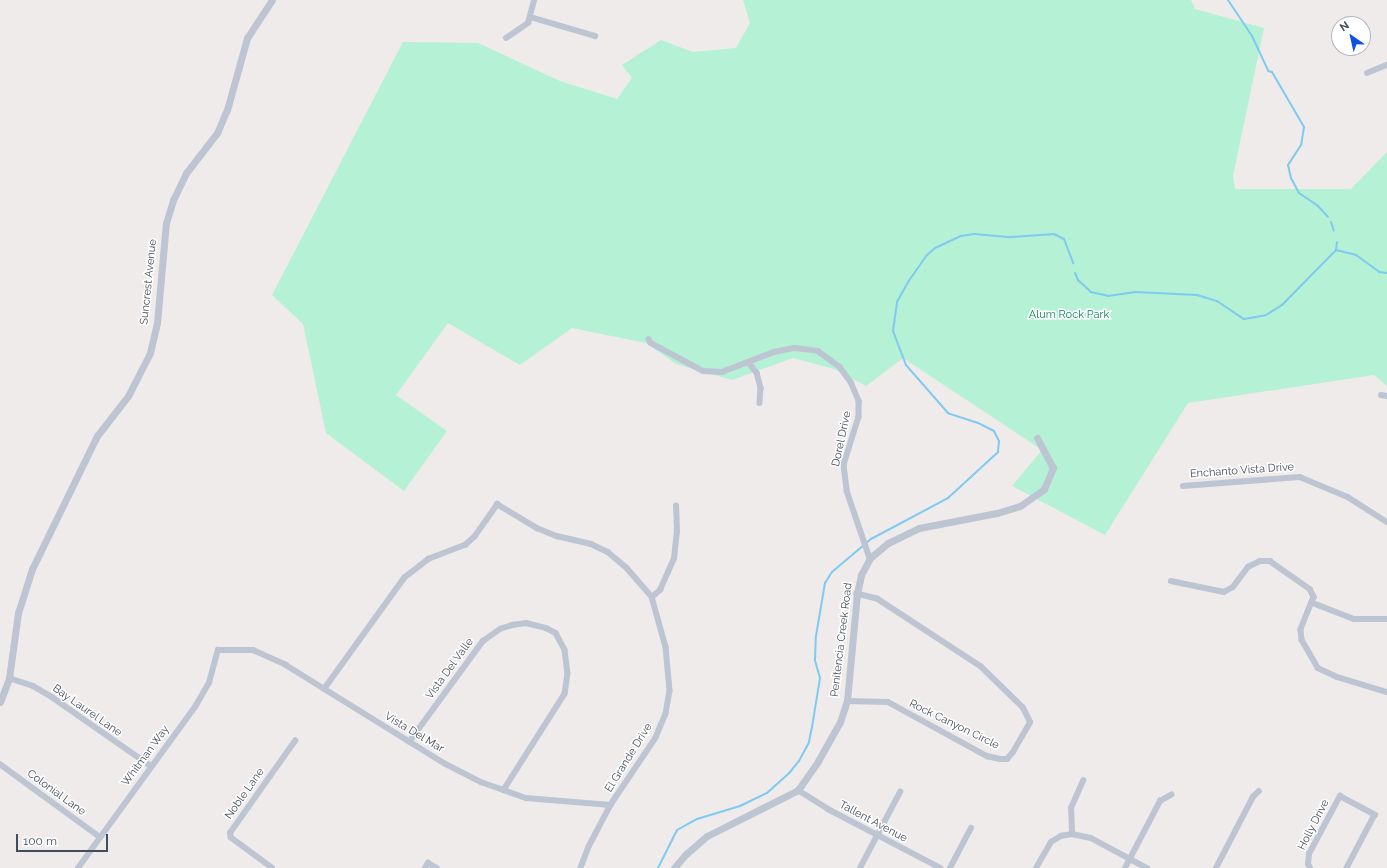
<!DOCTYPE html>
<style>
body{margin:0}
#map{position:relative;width:1387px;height:868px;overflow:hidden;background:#efebeb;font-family:Raleway,sans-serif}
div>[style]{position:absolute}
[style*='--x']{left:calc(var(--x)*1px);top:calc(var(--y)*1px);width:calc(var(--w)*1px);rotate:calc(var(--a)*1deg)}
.green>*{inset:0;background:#b5f1d4}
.stream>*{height:2px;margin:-1px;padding:0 1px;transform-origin:1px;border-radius:1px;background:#7fcaf0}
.minor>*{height:5.5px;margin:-2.75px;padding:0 2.75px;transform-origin:2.75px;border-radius:2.75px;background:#bdc5d2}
.tertiary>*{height:7px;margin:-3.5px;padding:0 3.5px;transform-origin:3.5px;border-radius:3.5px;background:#bdc5d2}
span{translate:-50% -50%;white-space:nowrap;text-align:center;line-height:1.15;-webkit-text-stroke:3px #fff;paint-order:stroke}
.street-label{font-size:11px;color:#434c5a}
.park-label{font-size:11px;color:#117e56}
.north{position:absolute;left:1331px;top:16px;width:40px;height:40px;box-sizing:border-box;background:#fff;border:1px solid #b4b7bd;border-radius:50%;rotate:326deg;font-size:11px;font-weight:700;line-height:16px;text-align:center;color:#434c5a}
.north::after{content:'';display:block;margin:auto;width:14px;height:18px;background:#0e50e5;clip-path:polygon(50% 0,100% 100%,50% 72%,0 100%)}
.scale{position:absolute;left:16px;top:834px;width:92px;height:18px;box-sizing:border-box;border:2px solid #434c5a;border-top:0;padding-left:5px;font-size:12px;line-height:14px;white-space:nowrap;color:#434c5a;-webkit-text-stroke:3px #fff;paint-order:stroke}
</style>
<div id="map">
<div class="green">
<div style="clip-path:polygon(743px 0,1191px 0,1195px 9px,1264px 28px,1233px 176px,1235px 189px,1351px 189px,1387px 152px,1387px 386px,1374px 375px,1188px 403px,1105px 535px,1012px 486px,1042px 450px,903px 358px,866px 386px,834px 369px,793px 358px,732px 380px,676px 364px,646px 343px,572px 328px,520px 365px,448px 323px,396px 395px,447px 431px,404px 491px,326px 433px,303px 324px,272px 295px,403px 42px,478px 43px,560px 81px,617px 99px,632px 78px,622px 65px,661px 40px,693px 52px,736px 48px,750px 23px)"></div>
</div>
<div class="stream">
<div style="--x:1228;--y:0;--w:43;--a:56.3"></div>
<div style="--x:1252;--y:36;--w:38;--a:65"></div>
<div style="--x:1268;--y:71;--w:4;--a:14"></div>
<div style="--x:1272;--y:72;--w:64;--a:59.8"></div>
<div style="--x:1304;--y:127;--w:18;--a:99"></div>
<div style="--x:1301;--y:145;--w:24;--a:123"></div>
<div style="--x:1288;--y:165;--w:13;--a:77"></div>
<div style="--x:1291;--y:178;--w:17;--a:62"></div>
<div style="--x:1299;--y:193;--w:22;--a:34"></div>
<div style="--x:1317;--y:205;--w:16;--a:47"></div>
<div style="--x:1331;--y:222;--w:9;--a:72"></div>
<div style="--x:1336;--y:250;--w:8;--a:-83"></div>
<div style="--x:1075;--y:273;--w:8;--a:67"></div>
<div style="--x:1078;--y:280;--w:18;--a:43"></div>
<div style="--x:1091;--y:292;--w:17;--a:13"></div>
<div style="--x:1108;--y:296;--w:28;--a:-8"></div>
<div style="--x:1136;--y:292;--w:61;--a:2.8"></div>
<div style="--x:1197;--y:295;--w:21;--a:17"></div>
<div style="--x:1217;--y:301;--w:32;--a:34"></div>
<div style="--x:1244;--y:319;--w:22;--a:-10"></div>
<div style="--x:1266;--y:315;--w:19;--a:-32"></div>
<div style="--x:1282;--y:305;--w:77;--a:-45.5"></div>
<div style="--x:1336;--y:250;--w:21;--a:14"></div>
<div style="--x:1356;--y:255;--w:29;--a:36"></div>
<div style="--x:1379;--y:272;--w:8;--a:7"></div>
<div style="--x:658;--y:868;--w:42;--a:-63.4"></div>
<div style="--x:677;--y:830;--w:23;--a:-29"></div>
<div style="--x:697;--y:819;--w:45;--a:-16.8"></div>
<div style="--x:740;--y:806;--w:30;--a:-26"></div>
<div style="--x:767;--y:793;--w:31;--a:-42"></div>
<div style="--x:790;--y:772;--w:14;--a:-51"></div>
<div style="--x:799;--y:761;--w:21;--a:-62"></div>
<div style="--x:809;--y:742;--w:15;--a:-79"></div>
<div style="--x:812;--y:727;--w:50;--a:-80.7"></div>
<div style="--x:820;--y:678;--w:19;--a:-106"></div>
<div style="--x:815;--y:660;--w:24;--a:-88"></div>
<div style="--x:816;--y:636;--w:54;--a:-80.4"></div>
<div style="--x:825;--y:583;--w:13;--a:-58"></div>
<div style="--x:832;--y:572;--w:51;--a:-40.2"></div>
<div style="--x:871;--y:539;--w:87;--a:-28"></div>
<div style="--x:948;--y:498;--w:68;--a:-42.6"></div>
<div style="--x:998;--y:452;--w:11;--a:-85"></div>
<div style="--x:999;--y:441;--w:11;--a:-117"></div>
<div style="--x:994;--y:431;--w:18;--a:-153"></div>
<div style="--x:978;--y:423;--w:32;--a:-162"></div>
<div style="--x:948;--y:413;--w:64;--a:-131.2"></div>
<div style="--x:906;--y:365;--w:36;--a:-111"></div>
<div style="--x:893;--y:331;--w:29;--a:-82"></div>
<div style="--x:897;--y:302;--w:23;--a:-61"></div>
<div style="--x:908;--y:282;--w:32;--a:-55"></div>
<div style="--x:926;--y:256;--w:12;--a:-42"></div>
<div style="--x:935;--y:248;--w:29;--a:-25"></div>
<div style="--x:961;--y:236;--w:13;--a:-9"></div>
<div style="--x:974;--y:234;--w:37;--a:5"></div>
<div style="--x:1011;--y:237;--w:43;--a:-4"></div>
<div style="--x:1054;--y:234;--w:11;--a:27"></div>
<div style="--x:1064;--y:239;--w:26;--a:69"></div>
</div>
<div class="minor">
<div style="--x:530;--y:17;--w:68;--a:16.3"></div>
<div style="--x:506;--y:38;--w:27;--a:-34"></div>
<div style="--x:528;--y:23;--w:24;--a:-75"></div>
<div style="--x:1367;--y:73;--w:22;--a:-22"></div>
<div style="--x:649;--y:339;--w:4;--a:63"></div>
<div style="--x:651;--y:343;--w:59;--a:28.3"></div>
<div style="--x:703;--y:371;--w:19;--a:3"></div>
<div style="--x:722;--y:372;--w:56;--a:-21"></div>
<div style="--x:774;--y:352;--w:21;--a:-11"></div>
<div style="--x:795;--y:348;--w:23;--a:7"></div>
<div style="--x:818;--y:351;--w:27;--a:36"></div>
<div style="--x:840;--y:367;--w:19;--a:54"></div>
<div style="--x:851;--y:382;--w:21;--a:67"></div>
<div style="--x:859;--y:401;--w:16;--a:90"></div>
<div style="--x:859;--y:417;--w:50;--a:107.4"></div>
<div style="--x:844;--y:465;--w:26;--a:83"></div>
<div style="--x:847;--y:491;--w:71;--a:71.1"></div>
<div style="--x:749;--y:363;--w:13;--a:51"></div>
<div style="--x:757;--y:373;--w:16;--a:75"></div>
<div style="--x:761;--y:388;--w:15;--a:94"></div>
<div style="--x:1381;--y:395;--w:6;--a:9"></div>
<div style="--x:1183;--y:486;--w:117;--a:-4.4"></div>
<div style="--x:1300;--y:477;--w:52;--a:22.6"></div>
<div style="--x:1348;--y:497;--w:46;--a:32.7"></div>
<div style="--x:1171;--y:581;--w:54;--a:11.7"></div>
<div style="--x:1224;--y:592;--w:10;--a:-29"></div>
<div style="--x:1233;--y:587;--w:25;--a:-53"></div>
<div style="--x:1248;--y:567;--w:13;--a:-27"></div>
<div style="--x:1260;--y:561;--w:10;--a:0"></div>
<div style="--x:1270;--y:561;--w:49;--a:35"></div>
<div style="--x:1310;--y:589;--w:9;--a:63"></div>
<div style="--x:1314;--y:597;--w:35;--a:112"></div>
<div style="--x:1301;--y:630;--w:10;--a:84"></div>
<div style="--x:1302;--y:640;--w:32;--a:60"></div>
<div style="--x:1318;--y:668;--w:21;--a:25"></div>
<div style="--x:1337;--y:677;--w:52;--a:16.7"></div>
<div style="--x:652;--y:597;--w:11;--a:-41"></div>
<div style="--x:660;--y:590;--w:34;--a:-66"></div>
<div style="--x:674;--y:559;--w:27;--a:-84"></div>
<div style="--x:677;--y:532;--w:26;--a:-92"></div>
<div style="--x:1313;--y:603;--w:44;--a:21.3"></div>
<div style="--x:1354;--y:619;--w:33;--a:0"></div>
<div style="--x:9;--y:678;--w:25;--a:18"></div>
<div style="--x:33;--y:686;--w:22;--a:30"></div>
<div style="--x:52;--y:697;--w:121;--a:34.9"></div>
<div style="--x:324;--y:689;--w:137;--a:-54.2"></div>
<div style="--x:404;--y:578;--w:31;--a:-38"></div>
<div style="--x:428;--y:559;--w:40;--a:-21"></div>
<div style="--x:465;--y:545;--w:13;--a:-42"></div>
<div style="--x:475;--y:536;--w:39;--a:-55"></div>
<div style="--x:497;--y:504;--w:47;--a:31"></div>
<div style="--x:537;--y:528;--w:22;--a:22"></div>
<div style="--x:557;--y:536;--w:35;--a:13"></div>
<div style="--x:591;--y:544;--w:19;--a:25"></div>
<div style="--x:608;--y:552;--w:25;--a:40"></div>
<div style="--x:627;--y:568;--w:38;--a:49"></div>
<div style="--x:652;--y:597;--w:52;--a:74.4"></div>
<div style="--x:666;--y:647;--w:44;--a:84.8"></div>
<div style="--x:670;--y:691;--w:23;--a:100"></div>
<div style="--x:666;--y:714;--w:26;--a:113"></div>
<div style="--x:656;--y:738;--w:81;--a:123.9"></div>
<div style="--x:611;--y:805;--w:47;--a:117.6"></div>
<div style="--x:589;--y:847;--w:22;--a:111"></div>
<div style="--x:847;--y:701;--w:41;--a:1.4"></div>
<div style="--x:888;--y:702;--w:113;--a:28.6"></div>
<div style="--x:987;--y:756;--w:13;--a:13"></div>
<div style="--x:1000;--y:759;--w:7;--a:0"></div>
<div style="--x:1007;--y:759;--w:9;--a:-49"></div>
<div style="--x:1013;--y:752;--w:34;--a:-60"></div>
<div style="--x:1030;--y:722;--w:16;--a:-117"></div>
<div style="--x:1023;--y:708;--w:59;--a:-135.7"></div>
<div style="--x:981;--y:667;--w:124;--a:-146.8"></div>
<div style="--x:877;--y:599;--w:21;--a:-166"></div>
<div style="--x:409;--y:742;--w:125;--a:-53.8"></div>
<div style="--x:483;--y:641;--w:21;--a:-35"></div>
<div style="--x:500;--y:629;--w:13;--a:-18"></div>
<div style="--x:512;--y:625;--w:14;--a:-8"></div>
<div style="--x:526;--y:623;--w:21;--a:14"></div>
<div style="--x:546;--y:628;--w:11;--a:27"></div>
<div style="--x:556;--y:633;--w:19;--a:62"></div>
<div style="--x:565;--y:650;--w:23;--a:83"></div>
<div style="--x:568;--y:673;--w:21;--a:98"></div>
<div style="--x:565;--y:694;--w:114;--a:122.4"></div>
<div style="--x:0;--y:764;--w:124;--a:36.1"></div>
<div style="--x:798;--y:790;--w:36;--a:32"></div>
<div style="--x:828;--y:809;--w:127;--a:27.6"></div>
<div style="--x:1072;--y:834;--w:26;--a:-92"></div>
<div style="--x:1071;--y:808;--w:30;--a:-66"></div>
<div style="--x:78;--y:868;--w:199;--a:-54"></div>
<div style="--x:195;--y:707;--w:28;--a:-60"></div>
<div style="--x:209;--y:683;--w:34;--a:-75"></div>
<div style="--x:218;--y:650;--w:35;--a:0"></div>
<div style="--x:253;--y:650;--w:36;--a:24"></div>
<div style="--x:286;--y:665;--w:186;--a:31.8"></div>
<div style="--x:444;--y:763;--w:42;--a:27.2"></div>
<div style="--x:481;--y:782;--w:48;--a:19.6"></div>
<div style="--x:526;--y:798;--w:85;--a:4.7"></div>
<div style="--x:272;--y:868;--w:51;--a:-143.8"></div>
<div style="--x:231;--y:838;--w:5;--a:-101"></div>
<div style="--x:230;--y:833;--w:113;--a:-54.8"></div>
<div style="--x:425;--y:868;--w:6;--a:-59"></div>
<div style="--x:428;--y:863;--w:10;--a:29"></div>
<div style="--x:860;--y:868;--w:86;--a:-62.2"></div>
<div style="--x:950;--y:868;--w:45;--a:-62.3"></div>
<div style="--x:1036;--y:868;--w:30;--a:-60"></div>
<div style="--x:1051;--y:842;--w:12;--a:-31"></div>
<div style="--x:1061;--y:836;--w:11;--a:-10"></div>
<div style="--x:1072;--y:834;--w:19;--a:12"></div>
<div style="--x:1091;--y:838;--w:64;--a:28.2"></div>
<div style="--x:1125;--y:868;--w:76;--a:-62.4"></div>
<div style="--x:1160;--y:801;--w:13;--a:-29"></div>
<div style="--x:1216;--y:868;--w:80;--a:-62.5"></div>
<div style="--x:1253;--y:797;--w:8;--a:-45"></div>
<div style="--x:1310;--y:868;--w:4;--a:-117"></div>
<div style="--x:1308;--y:864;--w:10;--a:-84"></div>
<div style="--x:1309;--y:854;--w:66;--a:-61.9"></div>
<div style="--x:1340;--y:796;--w:40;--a:28"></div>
<div style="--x:1375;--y:815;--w:60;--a:117.8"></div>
</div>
<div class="tertiary">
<div style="--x:0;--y:702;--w:26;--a:-69"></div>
<div style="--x:9;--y:678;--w:66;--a:-82.1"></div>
<div style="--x:18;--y:613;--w:46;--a:-72.3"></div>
<div style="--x:32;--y:569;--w:148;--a:-64"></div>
<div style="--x:97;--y:436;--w:51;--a:-52.2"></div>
<div style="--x:128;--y:396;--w:48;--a:-62.9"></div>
<div style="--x:150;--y:353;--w:31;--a:-77"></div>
<div style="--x:157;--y:323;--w:100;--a:-84.9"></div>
<div style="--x:166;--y:223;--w:24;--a:-73"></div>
<div style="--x:173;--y:200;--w:30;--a:-64"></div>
<div style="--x:186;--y:173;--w:51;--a:-52.2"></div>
<div style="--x:217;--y:133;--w:25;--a:-67"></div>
<div style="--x:227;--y:110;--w:75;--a:-74.5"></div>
<div style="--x:247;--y:38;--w:45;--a:-56.7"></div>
<div style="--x:674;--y:868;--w:17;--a:-50"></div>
<div style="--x:685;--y:855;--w:29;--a:-41"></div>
<div style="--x:707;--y:836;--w:102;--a:-26.8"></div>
<div style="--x:798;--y:790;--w:35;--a:-55"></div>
<div style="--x:818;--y:761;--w:45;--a:-60.6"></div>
<div style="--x:840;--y:722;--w:22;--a:-72"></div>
<div style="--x:847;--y:701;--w:107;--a:-84.7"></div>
<div style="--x:857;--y:594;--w:19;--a:-78"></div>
<div style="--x:861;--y:575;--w:19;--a:-62"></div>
<div style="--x:870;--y:558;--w:23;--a:-40"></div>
<div style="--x:888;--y:543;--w:34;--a:-26"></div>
<div style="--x:919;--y:528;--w:79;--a:-10.9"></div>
<div style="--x:997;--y:513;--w:24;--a:-17"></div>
<div style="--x:1020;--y:506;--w:29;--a:-35"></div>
<div style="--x:1044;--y:489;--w:23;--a:-67"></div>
<div style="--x:1053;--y:468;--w:34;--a:-118"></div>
</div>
<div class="street-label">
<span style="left:149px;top:282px;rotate:-84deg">Suncrest Avenue</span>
<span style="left:842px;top:439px;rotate:-78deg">Dorel Drive</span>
<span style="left:1242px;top:471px;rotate:-4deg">Enchanto Vista Drive</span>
<span style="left:842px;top:640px;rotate:-83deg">Penitencia Creek Road</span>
<span style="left:450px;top:669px;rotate:-54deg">Vista Del Valle</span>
<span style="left:87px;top:711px;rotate:35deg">Bay Laurel Lane</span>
<span style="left:954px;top:725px;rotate:26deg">Rock Canyon Circle</span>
<span style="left:414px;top:733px;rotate:31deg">Vista Del Mar</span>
<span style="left:146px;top:756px;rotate:-54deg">Whitman Way</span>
<span style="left:629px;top:758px;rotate:-58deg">El Grande Drive</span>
<span style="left:56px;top:793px;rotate:36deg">Colonial Lane</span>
<span style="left:245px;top:794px;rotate:-55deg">Noble Lane</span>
<span style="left:873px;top:822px;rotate:28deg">Tallent Avenue</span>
<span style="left:1314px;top:825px;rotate:-63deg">Holly Drive</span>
</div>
<div class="park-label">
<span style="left:1069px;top:315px">Alum Rock Park</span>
</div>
<div class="north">N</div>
<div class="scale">100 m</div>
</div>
